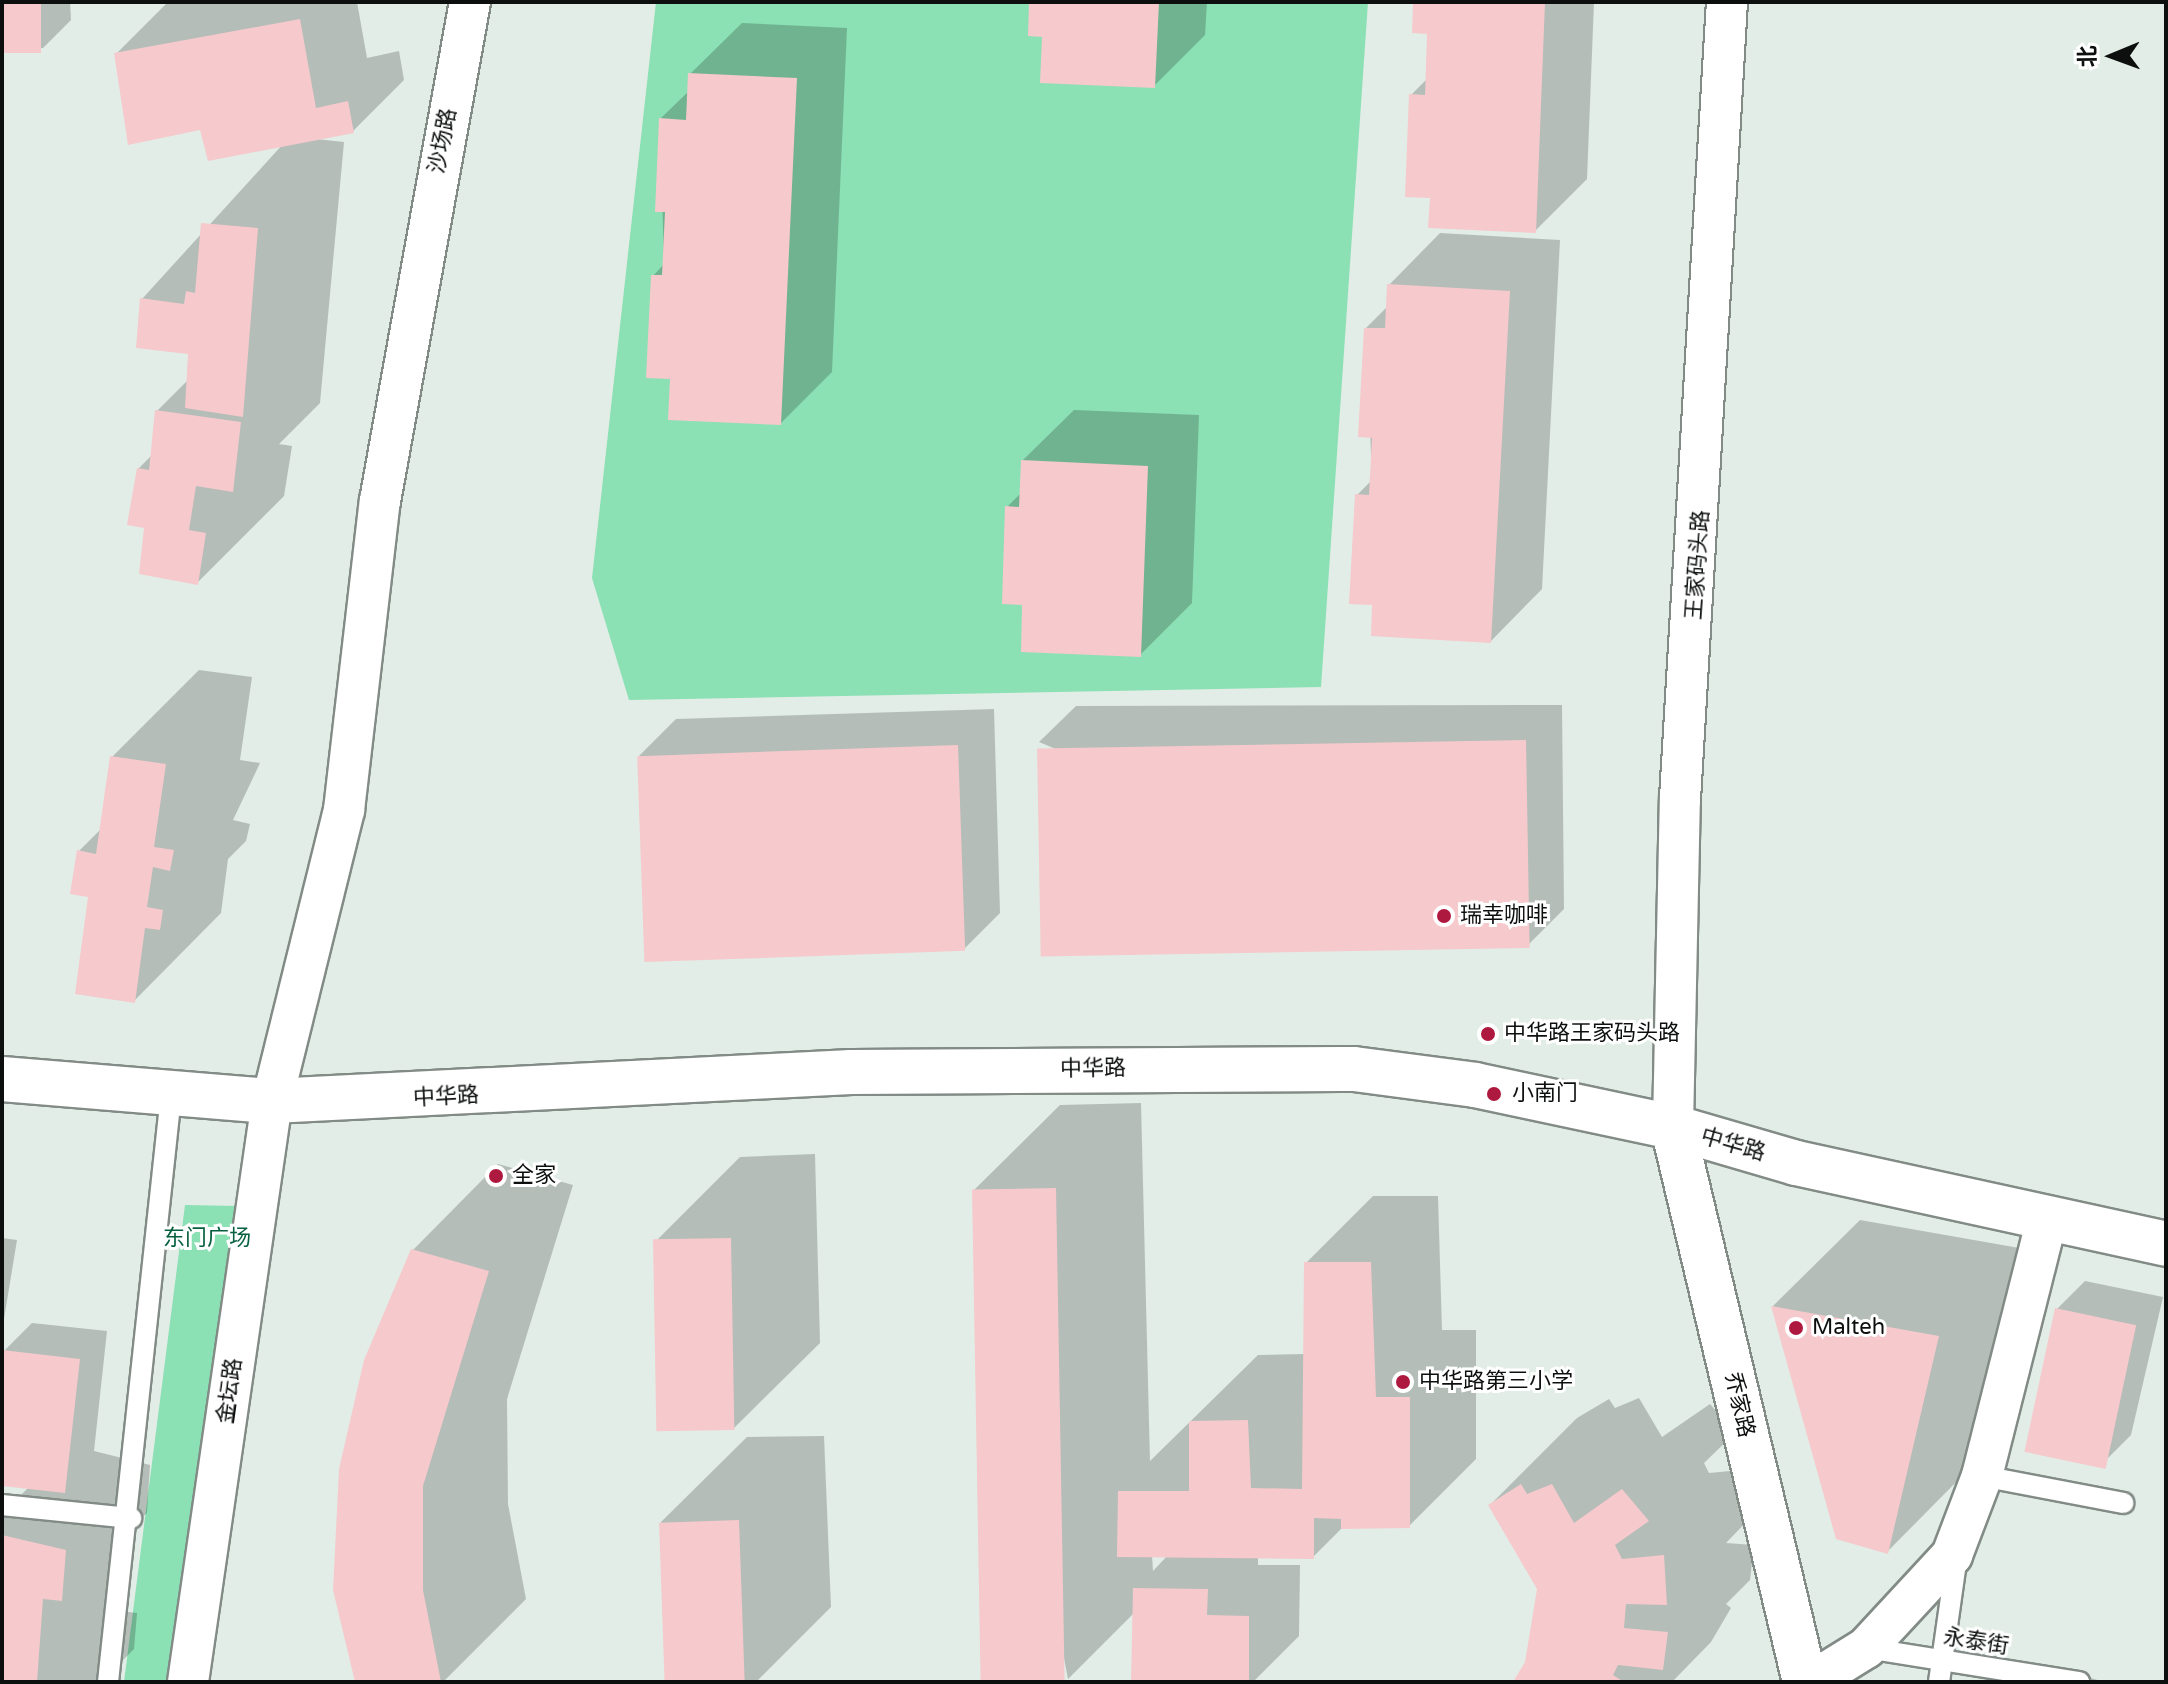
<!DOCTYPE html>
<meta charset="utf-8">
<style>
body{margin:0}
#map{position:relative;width:2168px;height:1684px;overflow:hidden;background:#e2ede7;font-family:"Varela Round","Noto Sans SC",sans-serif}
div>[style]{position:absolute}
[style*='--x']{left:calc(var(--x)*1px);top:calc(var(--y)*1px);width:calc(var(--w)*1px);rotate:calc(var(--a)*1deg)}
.green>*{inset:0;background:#8be0b4}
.shadow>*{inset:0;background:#0003}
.building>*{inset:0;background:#f6c9cc;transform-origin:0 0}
.roads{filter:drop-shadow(2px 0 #828b86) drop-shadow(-2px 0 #828b86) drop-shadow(0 2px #828b86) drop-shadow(0 -2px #828b86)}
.service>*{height:20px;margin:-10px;padding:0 10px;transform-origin:10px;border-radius:10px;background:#fff}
.minor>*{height:40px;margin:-20px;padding:0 20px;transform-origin:20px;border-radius:20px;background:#fff}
.tertiary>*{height:44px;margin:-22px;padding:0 22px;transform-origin:22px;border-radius:22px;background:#fff}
.dots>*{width:22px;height:22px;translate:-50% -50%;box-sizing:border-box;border:4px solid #fff;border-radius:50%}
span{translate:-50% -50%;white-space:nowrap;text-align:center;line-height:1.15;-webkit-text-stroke:6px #fff;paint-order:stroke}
.street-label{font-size:22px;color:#0c0f0d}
.poi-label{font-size:22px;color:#0c0f0d}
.left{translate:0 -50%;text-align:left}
.park-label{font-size:22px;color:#076140}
.frame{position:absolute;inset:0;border:4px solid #0c0f0d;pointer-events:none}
.north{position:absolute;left:2072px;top:16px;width:80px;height:80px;-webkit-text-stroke:6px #fff;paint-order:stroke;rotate:269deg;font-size:22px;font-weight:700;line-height:32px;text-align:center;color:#0c0f0d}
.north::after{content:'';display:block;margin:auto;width:28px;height:36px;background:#0c0f0d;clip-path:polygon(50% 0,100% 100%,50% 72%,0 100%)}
</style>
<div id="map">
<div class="green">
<div style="clip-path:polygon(656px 2px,1368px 2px,1321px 687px,629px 700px,592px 578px)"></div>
<div style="clip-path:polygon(185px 1205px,238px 1206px,167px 1682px,124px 1682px)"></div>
</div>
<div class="shadow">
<div style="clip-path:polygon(2px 2px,70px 2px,71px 20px,43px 48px,2px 51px)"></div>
<div style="clip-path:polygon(168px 2px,357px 2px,367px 58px,399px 51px,404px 80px,353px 131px,316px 139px,344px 142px,320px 403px,279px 444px,292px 446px,284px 496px,197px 583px,146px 526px,138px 469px,152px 455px,157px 411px,189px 379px,190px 353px,142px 299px,283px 144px,202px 128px,116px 54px)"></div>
<div style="clip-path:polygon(1031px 2px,1207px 2px,1205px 35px,1154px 86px,1044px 35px)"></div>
<div style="clip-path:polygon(1415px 2px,1594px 2px,1587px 179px,1535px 231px,1432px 196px,1411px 95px,1427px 79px,1429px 32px)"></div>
<div style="clip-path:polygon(742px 23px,847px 28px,832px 372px,781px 423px,672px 377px,653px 276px,664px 264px,660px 119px,690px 90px,690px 74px)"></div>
<div style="clip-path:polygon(1440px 233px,1560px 240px,1542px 589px,1491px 641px,1375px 604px,1357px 495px,1372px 480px,1366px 328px,1388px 306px,1389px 285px)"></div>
<div style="clip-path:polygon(1074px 410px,1199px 415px,1192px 603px,1140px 655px,1007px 507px,1021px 493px,1022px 461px)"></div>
<div style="clip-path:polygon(199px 670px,252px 677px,240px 760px,260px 763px,233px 820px,250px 824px,246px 841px,228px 859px,221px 913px,134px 1001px,79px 851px,102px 828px,112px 757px)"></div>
<div style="clip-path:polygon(1562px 705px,1564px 909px,1527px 946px,1039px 742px,1076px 706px)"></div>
<div style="clip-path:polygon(994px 709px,1000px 913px,964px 949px,639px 756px,676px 719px)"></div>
<div style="clip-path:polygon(evenodd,1141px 1103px,1150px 1461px,1258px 1355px,1305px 1354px,1306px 1263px,1373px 1196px,1438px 1196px,1442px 1330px,1476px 1330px,1476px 1459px,1409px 1526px,1343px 1527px,1313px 1557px,1258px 1556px,1258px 1565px,1300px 1565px,1299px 1636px,1253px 1682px,1133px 1682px,1135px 1612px,1068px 1679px,974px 1190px,1060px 1105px,1141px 1103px,1152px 1555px,1168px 1555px,1153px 1571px,1152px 1555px)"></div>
<div style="clip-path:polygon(815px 1154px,820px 1343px,734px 1428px,655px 1242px,740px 1157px)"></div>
<div style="clip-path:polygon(498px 1164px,573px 1185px,507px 1399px,508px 1504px,526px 1599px,443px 1682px,357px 1682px,413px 1250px)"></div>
<div style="clip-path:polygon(1860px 1220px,2025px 1249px,1974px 1464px,1887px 1552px,1773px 1306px)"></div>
<div style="clip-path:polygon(2px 1238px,17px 1240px,2px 1331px)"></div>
<div style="clip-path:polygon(2085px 1281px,2163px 1297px,2131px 1435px,2103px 1463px,2057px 1309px)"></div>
<div style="clip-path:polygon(32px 1323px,107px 1331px,94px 1451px,150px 1465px,147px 1513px,126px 1533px,120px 1611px,137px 1613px,134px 1649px,101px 1682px,2px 1682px,2px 1514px,29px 1487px,2px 1484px,2px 1371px,4px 1351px)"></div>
<div style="clip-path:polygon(1639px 1398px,1662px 1437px,1710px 1404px,1735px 1433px,1704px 1463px,1709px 1473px,1751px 1469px,1753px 1515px,1726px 1543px,1754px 1545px,1750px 1580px,1726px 1604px,1731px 1608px,1711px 1642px,1672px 1682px,1515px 1682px,1527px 1662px,1539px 1588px,1490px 1505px,1577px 1418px,1609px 1399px,1615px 1408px)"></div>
<div style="clip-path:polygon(824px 1436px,831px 1607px,756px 1682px,667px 1682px,661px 1522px,747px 1437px)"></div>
<div style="clip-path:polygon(2068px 1671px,2104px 1682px,2057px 1682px)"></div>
</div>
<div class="building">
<div style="left:2px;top:2px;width:39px;height:51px"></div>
<div style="clip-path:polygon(1029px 2px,1159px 2px,1155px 88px,1040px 83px,1042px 37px,1028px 36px)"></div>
<div style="clip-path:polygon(1413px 2px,1545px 2px,1536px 233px,1428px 228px,1430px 198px,1405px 197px,1409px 94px,1425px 95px,1427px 34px,1412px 33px)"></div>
<div style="clip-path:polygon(300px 19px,316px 108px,348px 101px,354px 133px,208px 161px,200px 130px,128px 145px,114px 53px)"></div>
<div style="clip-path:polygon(688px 73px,797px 78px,781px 425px,668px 420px,670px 379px,646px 378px,651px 275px,662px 275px,665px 212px,655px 212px,659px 118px,686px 120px)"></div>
<div style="clip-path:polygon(201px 223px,258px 228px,243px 417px,185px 408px,188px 354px,136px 348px,140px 298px,184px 304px,186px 291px,195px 293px)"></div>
<div style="clip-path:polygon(1387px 284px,1510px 291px,1491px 643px,1371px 636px,1372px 605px,1349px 604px,1355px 494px,1369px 495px,1372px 438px,1358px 437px,1364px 328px,1385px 328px)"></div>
<div style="clip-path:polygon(155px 410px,241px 422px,233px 492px,196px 486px,189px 530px,206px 533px,198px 585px,139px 574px,144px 528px,127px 525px,137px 468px,149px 470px)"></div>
<div style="clip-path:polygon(1021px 460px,1148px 466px,1141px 657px,1021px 652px,1022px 605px,1002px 604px,1005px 506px,1019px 507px)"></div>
<div style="left:1526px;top:740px;width:208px;height:489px;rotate:89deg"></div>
<div style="left:958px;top:745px;width:206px;height:321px;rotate:88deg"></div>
<div style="clip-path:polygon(110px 756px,166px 764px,154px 847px,174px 850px,170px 871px,153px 867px,147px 907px,163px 910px,160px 930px,145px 928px,135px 1003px,75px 994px,88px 897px,70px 894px,77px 850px,96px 854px)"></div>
<div style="left:1056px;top:1188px;width:493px;height:84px;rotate:89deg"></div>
<div style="left:731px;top:1238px;width:192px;height:78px;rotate:89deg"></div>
<div style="clip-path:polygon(411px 1249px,489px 1271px,423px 1486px,423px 1590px,441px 1682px,355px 1682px,333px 1590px,339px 1469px,364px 1360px)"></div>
<div style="clip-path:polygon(1304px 1262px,1371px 1262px,1376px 1397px,1410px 1397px,1410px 1528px,1341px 1529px,1341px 1519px,1314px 1518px,1314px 1559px,1117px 1557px,1118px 1491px,1189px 1491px,1189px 1421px,1248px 1420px,1251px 1488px,1302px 1489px)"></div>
<div style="clip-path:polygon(1771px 1306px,1939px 1336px,1888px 1554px,1836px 1539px)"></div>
<div style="left:2055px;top:1308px;width:83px;height:147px;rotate:12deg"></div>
<div style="clip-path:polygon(2px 1350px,80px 1359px,65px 1493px,2px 1486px)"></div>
<div style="clip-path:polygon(1521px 1484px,1527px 1494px,1552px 1484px,1574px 1523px,1622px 1489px,1649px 1521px,1615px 1545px,1622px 1559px,1664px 1555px,1667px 1605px,1626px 1604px,1624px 1628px,1668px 1632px,1663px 1670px,1618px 1665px,1613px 1675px,1624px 1682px,1513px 1682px,1525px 1662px,1537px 1589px,1488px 1505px)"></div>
<div style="left:739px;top:1520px;width:162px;height:80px;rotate:88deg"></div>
<div style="clip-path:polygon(2px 1535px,66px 1550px,62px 1601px,43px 1599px,37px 1682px,2px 1682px)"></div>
<div style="clip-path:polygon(1133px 1588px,1208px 1589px,1207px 1615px,1249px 1616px,1249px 1682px,1131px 1682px)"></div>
</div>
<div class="roads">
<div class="service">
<div style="--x:1982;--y:1476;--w:144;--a:10.8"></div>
<div style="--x:2;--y:1505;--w:130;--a:5.8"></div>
<div style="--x:1866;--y:1648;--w:216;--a:9.1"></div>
<div style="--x:108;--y:1682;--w:590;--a:-83.87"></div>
<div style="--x:1939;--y:1682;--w:127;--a:-81.9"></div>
</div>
<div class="minor">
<div style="--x:1673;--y:1127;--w:328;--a:-88.8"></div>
<div style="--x:1680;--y:799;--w:798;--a:-86.63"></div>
<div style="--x:188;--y:1682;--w:587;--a:-81.77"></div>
<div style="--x:272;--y:1101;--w:300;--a:-76.1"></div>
<div style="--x:344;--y:810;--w:311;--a:-83.4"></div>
<div style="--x:380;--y:501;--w:507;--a:-79.78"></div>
<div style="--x:1811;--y:1682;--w:65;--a:-31.7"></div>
<div style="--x:1866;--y:1648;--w:127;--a:-47.2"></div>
<div style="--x:1952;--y:1555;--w:85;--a:-69.2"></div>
<div style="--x:1982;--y:1476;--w:265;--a:-75.8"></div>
</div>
<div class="tertiary">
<div style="--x:2;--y:1079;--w:271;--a:4.7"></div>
<div style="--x:272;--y:1101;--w:580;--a:-2.87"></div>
<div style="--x:851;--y:1072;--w:503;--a:-0.34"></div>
<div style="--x:1354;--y:1069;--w:122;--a:7.5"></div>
<div style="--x:1475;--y:1085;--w:202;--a:12"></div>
<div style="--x:1673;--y:1127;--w:128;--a:16.3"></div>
<div style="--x:1796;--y:1163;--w:379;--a:12.3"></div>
<div style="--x:1673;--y:1127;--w:570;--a:76.62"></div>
</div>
</div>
<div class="dots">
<div style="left:1444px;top:916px;background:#ae1940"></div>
<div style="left:1488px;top:1034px;background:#ae1940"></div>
<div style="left:1494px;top:1094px;background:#ae1940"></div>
<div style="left:496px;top:1176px;background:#ae1940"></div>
<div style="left:1796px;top:1328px;background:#ae1940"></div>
<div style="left:1403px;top:1382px;background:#ae1940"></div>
</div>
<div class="street-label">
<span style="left:443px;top:141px;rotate:-79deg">沙场路</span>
<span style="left:1698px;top:565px;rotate:-86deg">王家码头路</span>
<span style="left:1093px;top:1069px;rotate:-1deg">中华路</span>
<span style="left:446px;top:1097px;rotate:-3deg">中华路</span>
<span style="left:1733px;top:1145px;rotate:16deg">中华路</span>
<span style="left:230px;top:1391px;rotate:-82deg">金坛路</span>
<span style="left:1739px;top:1405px;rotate:77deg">乔家路</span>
<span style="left:1976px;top:1642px;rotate:9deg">永泰街</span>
</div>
<div class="poi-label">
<span class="left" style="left:1460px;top:916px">瑞幸咖啡</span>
<span class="left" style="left:1504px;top:1034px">中华路王家码头路</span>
<span class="left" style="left:1512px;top:1094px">小南门</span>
<span class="left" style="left:512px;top:1176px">全家</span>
<span class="left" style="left:1812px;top:1328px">Malteh</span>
<span class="left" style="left:1419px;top:1382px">中华路第三小学</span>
</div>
<div class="park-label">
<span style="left:207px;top:1239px">东门广场</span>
</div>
<div class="frame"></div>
<div class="north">北</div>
</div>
